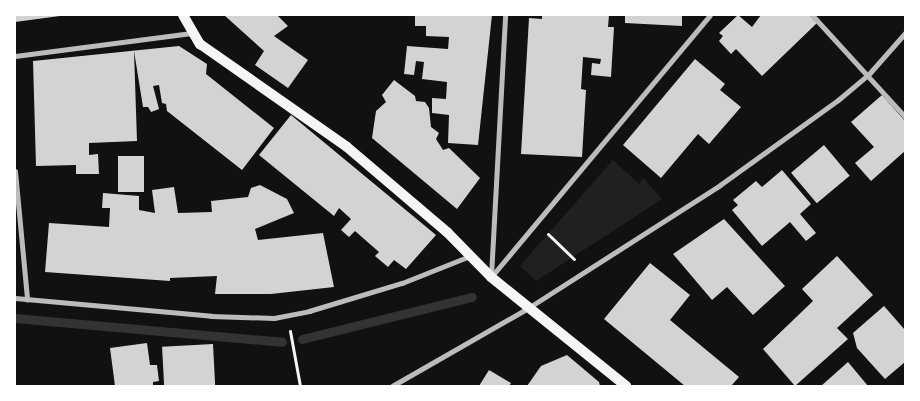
<!DOCTYPE html>
<style>
body{margin:0}
#map{position:relative;width:920px;height:401px;overflow:hidden;background:#111;font-family:Barlow,sans-serif}
div>[style]{position:absolute}
[style*='--x']{left:calc(var(--x)*1px);top:calc(var(--y)*1px);width:calc(var(--w)*1px);rotate:calc(var(--a)*1deg)}
.green>*{inset:0;background:#202020}
.stream>*{height:9px;margin:-4.5px;padding:0 4.5px;transform-origin:4.5px;border-radius:4.5px;background:#333}
.building>*{inset:0;background:#d3d3d3;transform-origin:0 0}
.path>*{height:3px;margin:-1.5px;padding:0 1.5px;transform-origin:1.5px;border-radius:1.5px;background:#f5f5f5}
.minor>*{height:5px;margin:-2.5px;padding:0 2.5px;transform-origin:2.5px;border-radius:2.5px;background:#bcbcbc}
.secondary>*{height:10px;margin:-5px;padding:0 5px;transform-origin:5px;border-radius:5px;background:#f5f5f5}
span{translate:-50% -50%;white-space:nowrap;text-align:center;line-height:1.15;-webkit-text-stroke:5px #fff;paint-order:stroke}
.frame{position:absolute;inset:0;border:16px solid #fff;pointer-events:none}
</style>
<div id="map">
<div class="green">
<div style="clip-path:polygon(613px 160px,639px 184px,643px 178px,662px 199px,536px 281px,520px 266px)"></div>
</div>
<div class="stream">
<div style="--x:15;--y:318;--w:268;--a:5.1"></div>
<div style="--x:302;--y:339;--w:175;--a:-13.9"></div>
</div>
<div class="building">
<div style="clip-path:polygon(15px 15px,60px 15px,60px 16px,15px 22px)"></div>
<div style="clip-path:polygon(224px 15px,277px 15px,288px 26px,274px 36px,308px 60px,288px 88px,255px 65px,264px 51px)"></div>
<div style="clip-path:polygon(415px 15px,492px 15px,478px 145px,448px 143px,449px 115px,432px 113px,432px 98px,446px 99px,447px 82px,422px 79px,424px 62px,416px 61px,414px 75px,404px 74px,407px 46px,448px 49px,449px 37px,426px 36px,426px 26px,415px 26px)"></div>
<div style="clip-path:polygon(542px 15px,609px 15px,608px 27px,614px 27px,611px 77px,591px 75px,592px 63px,600px 64px,601px 59px,583px 57px,581px 89px,586px 90px,582px 157px,521px 154px,529px 18px,542px 19px)"></div>
<div style="clip-path:polygon(625px 15px,682px 15px,682px 26px,625px 23px)"></div>
<div style="clip-path:polygon(738px 15px,752px 27px,761px 15px,809px 15px,817px 23px,762px 76px,736px 49px,731px 54px,719px 41px,723px 36px,719px 33px)"></div>
<div style="clip-path:polygon(179px 46px,207px 64px,206px 74px,274px 128px,242px 170px,167px 111px,166px 104px,162px 103px,159px 85px,153px 86px,159px 109px,151px 112px,148px 107px,143px 107px,134px 51px,137px 141px,89px 143px,89px 155px,98px 154px,99px 174px,76px 174px,76px 165px,36px 166px,33px 61px)"></div>
<div style="clip-path:polygon(695px 59px,725px 84px,720px 90px,741px 107px,709px 144px,698px 134px,661px 178px,623px 145px)"></div>
<div style="clip-path:polygon(394px 80px,415px 96px,416px 101px,425px 102px,429px 108px,431px 127px,439px 133px,436px 139px,443px 150px,449px 148px,480px 178px,457px 209px,372px 138px,376px 111px,386px 102px,382px 95px)"></div>
<div style="clip-path:polygon(882px 95px,905px 121px,905px 151px,871px 181px,855px 163px,874px 147px,851px 122px)"></div>
<div style="clip-path:polygon(291px 115px,436px 235px,406px 269px,394px 260px,388px 267px,375px 256px,379px 252px,355px 231px,349px 237px,341px 230px,351px 219px,339px 208px,334px 216px,259px 155px)"></div>
<div style="left:824px;top:145px;width:40px;height:43px;rotate:50deg"></div>
<div style="left:118px;top:156px;width:26px;height:36px"></div>
<div style="clip-path:polygon(782px 170px,811px 204px,800px 214px,816px 233px,806px 241px,790px 222px,762px 246px,732px 210px,738px 205px,733px 200px,756px 181px,762px 187px)"></div>
<div style="clip-path:polygon(260px 185px,287px 199px,294px 213px,255px 229px,258px 240px,323px 233px,334px 287px,271px 294px,215px 294px,217px 276px,170px 278px,170px 281px,45px 272px,49px 223px,109px 227px,110px 208px,102px 208px,103px 193px,139px 196px,139px 210px,155px 213px,152px 190px,174px 187px,178px 213px,212px 212px,211px 201px,248px 197px,251px 188px)"></div>
<div style="clip-path:polygon(724px 219px,785px 286px,753px 315px,727px 287px,712px 300px,673px 254px)"></div>
<div style="clip-path:polygon(837px 256px,873px 295px,837px 328px,848px 339px,795px 386px,763px 349px,813px 301px,802px 289px)"></div>
<div style="clip-path:polygon(650px 263px,690px 295px,670px 320px,739px 377px,731px 386px,685px 386px,604px 319px)"></div>
<div style="clip-path:polygon(884px 306px,905px 330px,905px 362px,885px 379px,857px 348px,853px 333px)"></div>
<div style="clip-path:polygon(147px 343px,150px 365px,157px 365px,159px 381px,153px 382px,153px 386px,115px 386px,110px 348px)"></div>
<div style="left:213px;top:344px;width:42px;height:51px;rotate:87deg"></div>
<div style="clip-path:polygon(567px 355px,599px 382px,600px 386px,527px 386px,541px 366px)"></div>
<div style="clip-path:polygon(848px 362px,868px 386px,821px 386px)"></div>
<div style="clip-path:polygon(489px 370px,511px 383px,509px 386px,479px 386px)"></div>
</div>
<div class="path">
<div style="--x:548;--y:234;--w:36;--a:44"></div>
<div style="--x:290;--y:331;--w:56;--a:79.7"></div>
</div>
<div class="minor">
<div style="--x:812;--y:15;--w:138;--a:47.6"></div>
<div style="--x:15;--y:56;--w:178;--a:-7.4"></div>
<div style="--x:15;--y:171;--w:129;--a:84.6"></div>
<div style="--x:491;--y:276;--w:261;--a:-86.9"></div>
<div style="--x:491;--y:277;--w:341;--a:-50.1"></div>
<div style="--x:15;--y:298;--w:197;--a:5.2"></div>
<div style="--x:211;--y:316;--w:63;--a:1.8"></div>
<div style="--x:274;--y:318;--w:36;--a:-11"></div>
<div style="--x:309;--y:311;--w:97;--a:-16.8"></div>
<div style="--x:402;--y:283;--w:73;--a:-21.7"></div>
<div style="--x:392;--y:386;--w:157;--a:-29.8"></div>
<div style="--x:528;--y:308;--w:228;--a:-32.6"></div>
<div style="--x:720;--y:185;--w:145;--a:-35.8"></div>
<div style="--x:838;--y:100;--w:39;--a:-40"></div>
<div style="--x:868;--y:75;--w:56;--a:-48.6"></div>
</div>
<div class="secondary">
<div style="--x:183;--y:15;--w:34;--a:60"></div>
<div style="--x:200;--y:44;--w:179;--a:35"></div>
<div style="--x:347;--y:147;--w:131;--a:40.4"></div>
<div style="--x:447;--y:232;--w:63;--a:45.6"></div>
<div style="--x:491;--y:277;--w:174;--a:38.9"></div>
</div>
<div class="frame"></div>
</div>
